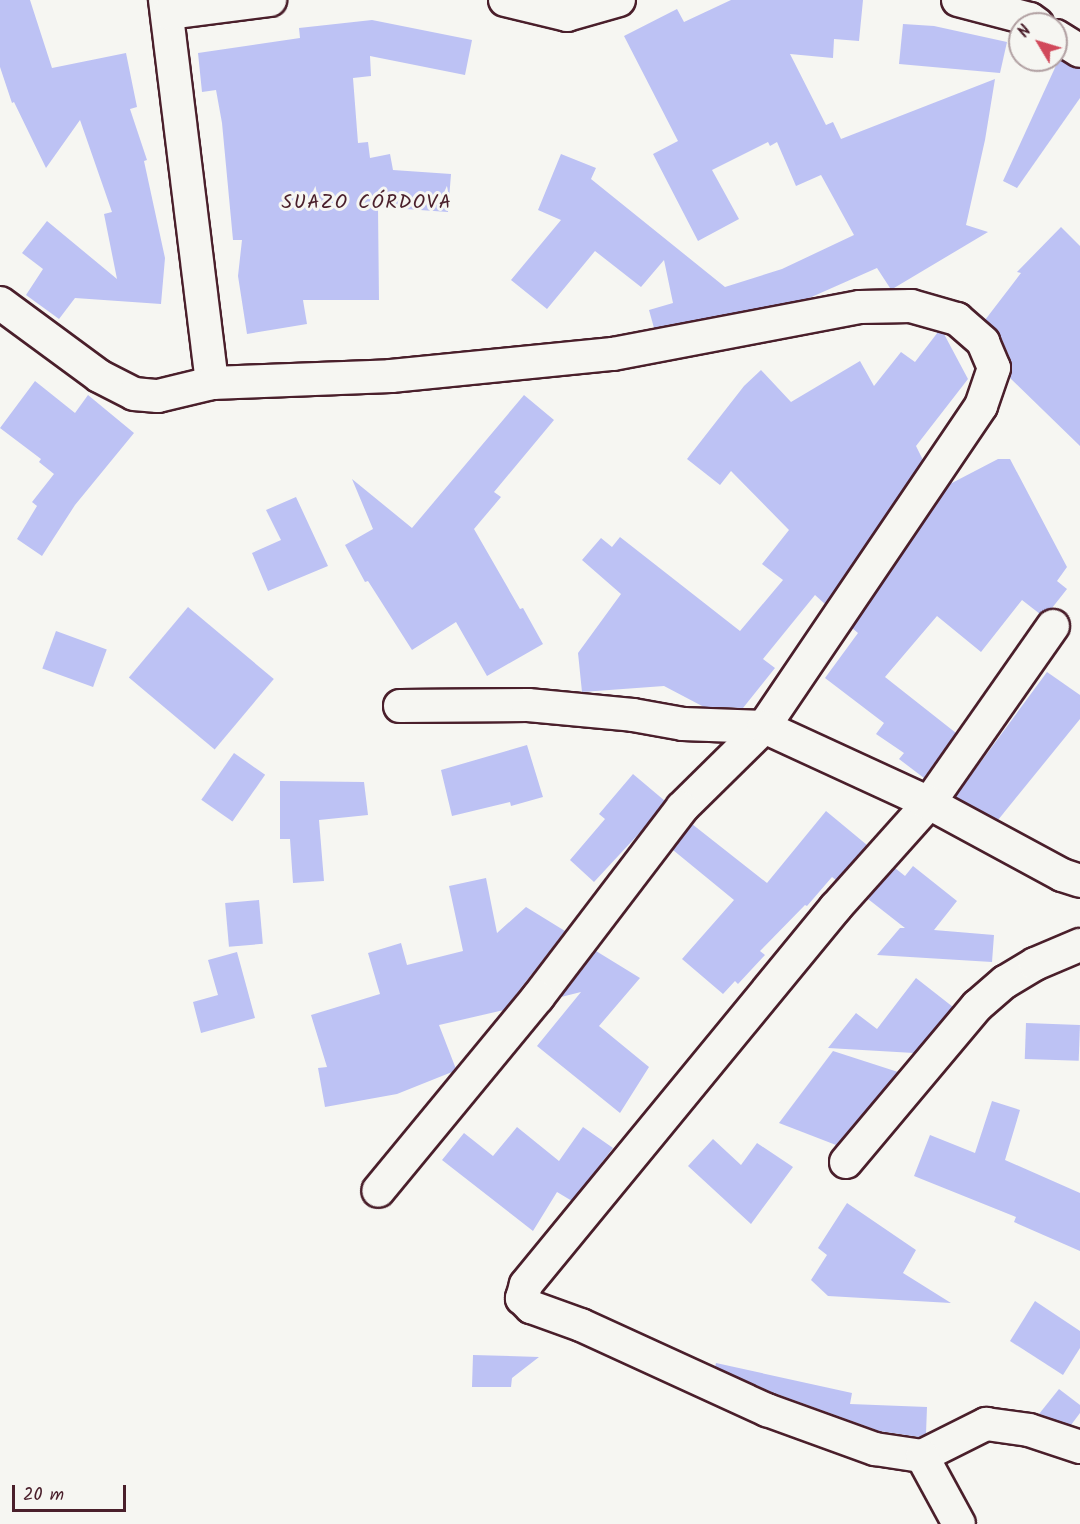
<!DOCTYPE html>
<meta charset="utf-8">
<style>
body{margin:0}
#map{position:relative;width:1080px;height:1524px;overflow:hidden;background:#f6f6f2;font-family:Kalam,sans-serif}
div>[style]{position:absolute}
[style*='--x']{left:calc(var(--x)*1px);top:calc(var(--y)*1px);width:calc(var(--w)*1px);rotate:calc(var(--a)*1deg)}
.building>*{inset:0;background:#bdc2f4;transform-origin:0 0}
.roads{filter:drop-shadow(2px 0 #4a1f2b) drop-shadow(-2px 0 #4a1f2b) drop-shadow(0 2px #4a1f2b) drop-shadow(0 -2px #4a1f2b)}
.minor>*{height:32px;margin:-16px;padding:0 16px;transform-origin:16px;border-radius:16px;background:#f6f6f2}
span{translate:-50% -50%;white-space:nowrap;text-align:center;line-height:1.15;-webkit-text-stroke:6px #f6f6f2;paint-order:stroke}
.neighbourhood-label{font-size:20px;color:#4a1f2b;letter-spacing:1.5px}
.north{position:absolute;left:1008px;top:12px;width:60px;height:60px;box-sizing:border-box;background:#f6f6f2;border:2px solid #b1a0a2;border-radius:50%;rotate:308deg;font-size:16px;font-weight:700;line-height:24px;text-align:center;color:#4a1f2b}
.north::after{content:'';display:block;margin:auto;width:21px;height:27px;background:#d1495b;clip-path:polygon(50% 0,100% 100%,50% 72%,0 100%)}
.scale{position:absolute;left:12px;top:1485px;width:114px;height:27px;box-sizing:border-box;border:3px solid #4a1f2b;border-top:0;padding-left:8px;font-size:18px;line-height:21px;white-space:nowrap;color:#4a1f2b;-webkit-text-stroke:4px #f6f6f2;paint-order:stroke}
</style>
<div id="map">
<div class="building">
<div style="clip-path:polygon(0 0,30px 0,52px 68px,126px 53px,137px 107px,130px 109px,147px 160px,144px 161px,165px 258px,161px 304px,75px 298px,59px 319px,26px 295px,43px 269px,22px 253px,47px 221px,117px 279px,104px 214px,112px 212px,80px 120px,46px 168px,14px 102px,12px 103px,0 67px)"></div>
<div style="clip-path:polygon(731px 0,863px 0,859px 41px,834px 39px,833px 58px,790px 54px,826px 125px,833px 122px,841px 139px,995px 79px,985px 140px,966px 225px,988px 232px,894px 288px,890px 288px,877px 268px,807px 299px,654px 328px,649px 310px,673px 303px,664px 260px,641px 287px,595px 251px,547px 309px,511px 280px,561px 220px,538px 210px,561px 154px,596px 168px,591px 179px,725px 287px,782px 269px,854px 235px,821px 175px,796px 186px,777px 142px,770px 146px,768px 142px,712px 170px,739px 219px,698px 241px,653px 154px,678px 141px,624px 36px,677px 9px,684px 22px)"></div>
<div style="clip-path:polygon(372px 20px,472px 40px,465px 75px,370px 56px,371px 76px,353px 78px,358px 143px,368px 142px,370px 158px,390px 154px,393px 170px,451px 174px,448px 212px,378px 207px,379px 300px,303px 300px,307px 324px,247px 334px,238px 276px,242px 240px,233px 240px,222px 123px,216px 90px,202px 92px,198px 53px,300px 38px,299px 28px)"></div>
<div style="clip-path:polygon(903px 24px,934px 26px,1007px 42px,1000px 73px,899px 64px)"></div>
<div style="clip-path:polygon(1059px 59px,1080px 69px,1080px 98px,1017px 188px,1003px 181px)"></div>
<div style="clip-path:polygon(1061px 227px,1080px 246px,1080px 446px,1010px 378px,1011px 361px,1000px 335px,985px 320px,1021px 273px,1017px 272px)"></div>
<div style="clip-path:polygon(938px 332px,944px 334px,968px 379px,916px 446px,923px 460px,825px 604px,815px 595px,763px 659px,775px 668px,743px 708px,704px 707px,664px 686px,582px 692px,578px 653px,621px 594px,582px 560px,601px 538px,612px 547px,620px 537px,740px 631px,783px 580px,762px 564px,789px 530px,731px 471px,720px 485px,687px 459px,744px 386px,761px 370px,791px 402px,860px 361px,874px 386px,901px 352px,915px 362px)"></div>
<div style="clip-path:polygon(35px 381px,75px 413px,88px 395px,134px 433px,75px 505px,42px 556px,17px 539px,37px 506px,32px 502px,54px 474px,39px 462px,41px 459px,0 428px)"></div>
<div style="clip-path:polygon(524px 395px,554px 420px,494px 492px,501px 497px,474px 529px,520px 609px,523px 608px,543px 644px,487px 676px,456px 622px,412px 650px,368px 581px,365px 582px,345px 545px,373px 529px,352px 479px,412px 528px)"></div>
<div style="clip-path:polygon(998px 459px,1010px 459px,1067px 567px,1057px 581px,1067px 589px,1052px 608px,1040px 614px,1022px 600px,981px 652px,937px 616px,885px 677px,956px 733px,924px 778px,899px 759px,904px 753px,876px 734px,884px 723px,825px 678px,858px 633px,852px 628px,950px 484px)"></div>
<div style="clip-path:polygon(296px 497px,328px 566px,268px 591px,252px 553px,281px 540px,266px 510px)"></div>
<div style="left:188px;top:607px;width:112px;height:92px;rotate:40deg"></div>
<div style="left:56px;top:631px;width:54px;height:40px;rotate:20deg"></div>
<div style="clip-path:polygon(1047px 672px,1080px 695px,1080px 719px,998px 820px,955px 797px)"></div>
<div style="clip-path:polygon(527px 745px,543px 797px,511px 806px,510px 802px,452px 816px,441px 770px)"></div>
<div style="left:234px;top:753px;width:38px;height:57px;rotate:35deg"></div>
<div style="clip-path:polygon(633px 774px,665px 801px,645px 827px,594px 882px,570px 860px,605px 819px,599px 814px)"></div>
<div style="clip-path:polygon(280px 781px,364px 782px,368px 815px,319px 820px,324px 881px,293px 883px,290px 839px,280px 839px)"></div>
<div style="clip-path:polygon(826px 811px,867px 845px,836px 880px,832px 877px,807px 906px,805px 905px,760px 951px,765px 955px,738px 984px,735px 981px,723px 994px,682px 959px,734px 900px,673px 850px,692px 824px,767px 883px)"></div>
<div style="clip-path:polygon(913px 866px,957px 901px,934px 930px,994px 935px,992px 962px,877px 955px,900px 928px,905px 928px,868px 899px,895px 868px,905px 876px)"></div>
<div style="clip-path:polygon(486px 878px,497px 933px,526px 907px,565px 931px,504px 1010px,439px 1025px,456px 1069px,452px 1072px,397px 1094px,325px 1107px,318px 1068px,327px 1067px,311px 1015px,380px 994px,368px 953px,401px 943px,407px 965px,463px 951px,449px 886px)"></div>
<div style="left:259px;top:900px;width:44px;height:34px;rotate:85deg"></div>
<div style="clip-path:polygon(596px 951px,640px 978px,599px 1026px,649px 1067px,620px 1113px,537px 1046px,581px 992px,561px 997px)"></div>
<div style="clip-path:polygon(237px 952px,255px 1018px,201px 1033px,193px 1002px,218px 995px,208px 960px)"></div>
<div style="clip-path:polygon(916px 978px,953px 1007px,914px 1053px,828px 1048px,856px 1013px,877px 1029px)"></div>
<div style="left:1026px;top:1023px;width:54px;height:36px;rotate:2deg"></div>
<div style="clip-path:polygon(833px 1051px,898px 1072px,836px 1145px,779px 1123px)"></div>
<div style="clip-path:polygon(992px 1101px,1020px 1110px,1005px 1160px,1080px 1193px,1080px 1251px,1014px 1222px,1016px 1217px,914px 1176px,930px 1135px,975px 1153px)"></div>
<div style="clip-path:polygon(517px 1127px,559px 1161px,583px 1127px,613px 1148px,572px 1201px,557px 1192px,533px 1231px,442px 1160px,464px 1133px,493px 1156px)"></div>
<div style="clip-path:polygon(713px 1139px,741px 1165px,757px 1143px,793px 1167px,751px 1224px,688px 1166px)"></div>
<div style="clip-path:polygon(847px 1203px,916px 1250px,903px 1273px,951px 1303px,828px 1296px,811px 1280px,827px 1255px,818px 1248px)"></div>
<div style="clip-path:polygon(1035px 1301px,1080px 1331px,1080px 1348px,1063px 1375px,1010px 1341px)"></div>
<div style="clip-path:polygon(473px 1355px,539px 1357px,512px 1378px,511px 1387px,472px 1387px)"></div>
<div style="clip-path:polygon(716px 1363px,852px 1393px,850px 1404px,927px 1407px,926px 1434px,919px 1437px,879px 1431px,774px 1393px,715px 1367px)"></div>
<div style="clip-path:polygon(1059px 1389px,1080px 1405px,1080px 1413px,1071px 1425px,1039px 1414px)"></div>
</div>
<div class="roads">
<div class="minor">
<div style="--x:165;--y:0;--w:386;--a:83"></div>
<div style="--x:505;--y:0;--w:64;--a:13.6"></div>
<div style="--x:567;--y:15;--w:54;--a:-16.1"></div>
<div style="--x:958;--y:0;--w:74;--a:14.8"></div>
<div style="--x:1030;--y:19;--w:9;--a:36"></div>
<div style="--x:168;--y:13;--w:103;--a:-7.3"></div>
<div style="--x:1056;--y:36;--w:28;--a:32"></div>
<div style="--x:0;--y:303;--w:123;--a:36.4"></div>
<div style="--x:99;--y:376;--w:39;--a:27"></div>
<div style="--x:134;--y:394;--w:24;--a:5"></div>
<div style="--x:158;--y:396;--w:56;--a:-13.5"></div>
<div style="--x:212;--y:383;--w:179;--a:-2.2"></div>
<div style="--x:391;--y:376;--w:223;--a:-5.7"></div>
<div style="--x:613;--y:354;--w:251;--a:-10.8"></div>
<div style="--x:860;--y:307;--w:51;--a:-1.1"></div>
<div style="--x:911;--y:306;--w:48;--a:15.8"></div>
<div style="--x:957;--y:319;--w:35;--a:41"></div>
<div style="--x:983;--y:342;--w:28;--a:67"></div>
<div style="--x:994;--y:368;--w:40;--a:108.9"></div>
<div style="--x:981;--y:406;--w:387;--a:124.1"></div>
<div style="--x:764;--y:727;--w:115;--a:135.4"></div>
<div style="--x:682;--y:808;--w:238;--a:127.3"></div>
<div style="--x:538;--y:997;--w:251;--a:129.5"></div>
<div style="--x:1053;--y:626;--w:216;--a:125"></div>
<div style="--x:929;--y:803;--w:140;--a:131.8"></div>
<div style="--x:836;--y:907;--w:489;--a:129.4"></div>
<div style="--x:526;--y:1285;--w:14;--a:107"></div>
<div style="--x:522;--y:1298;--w:13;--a:45"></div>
<div style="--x:531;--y:1307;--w:53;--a:19.8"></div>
<div style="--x:581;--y:1325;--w:205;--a:24.6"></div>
<div style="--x:767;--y:1410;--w:115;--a:19.9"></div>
<div style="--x:875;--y:1449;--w:48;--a:8.5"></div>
<div style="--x:922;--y:1456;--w:72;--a:-26.6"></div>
<div style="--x:986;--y:1424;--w:43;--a:7.9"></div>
<div style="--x:1029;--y:1430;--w:54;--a:18.4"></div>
<div style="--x:400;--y:706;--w:128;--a:-0.4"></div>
<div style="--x:528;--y:705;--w:105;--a:5.4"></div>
<div style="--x:633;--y:715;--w:51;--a:10.2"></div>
<div style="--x:683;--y:724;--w:81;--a:2.1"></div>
<div style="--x:764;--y:727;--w:182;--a:24.7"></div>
<div style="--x:929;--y:803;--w:151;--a:28.4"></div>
<div style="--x:1062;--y:875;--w:19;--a:18"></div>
<div style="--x:846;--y:1162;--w:204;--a:-50"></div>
<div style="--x:977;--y:1006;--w:37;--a:-41"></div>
<div style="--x:1005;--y:982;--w:35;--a:-31"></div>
<div style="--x:1035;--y:964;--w:49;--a:-22.9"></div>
<div style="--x:922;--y:1456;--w:77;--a:61.4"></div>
</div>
</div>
<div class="neighbourhood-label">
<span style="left:367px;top:203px">SUAZO CÓRDOVA</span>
</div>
<div class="north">N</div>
<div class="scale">20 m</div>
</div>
